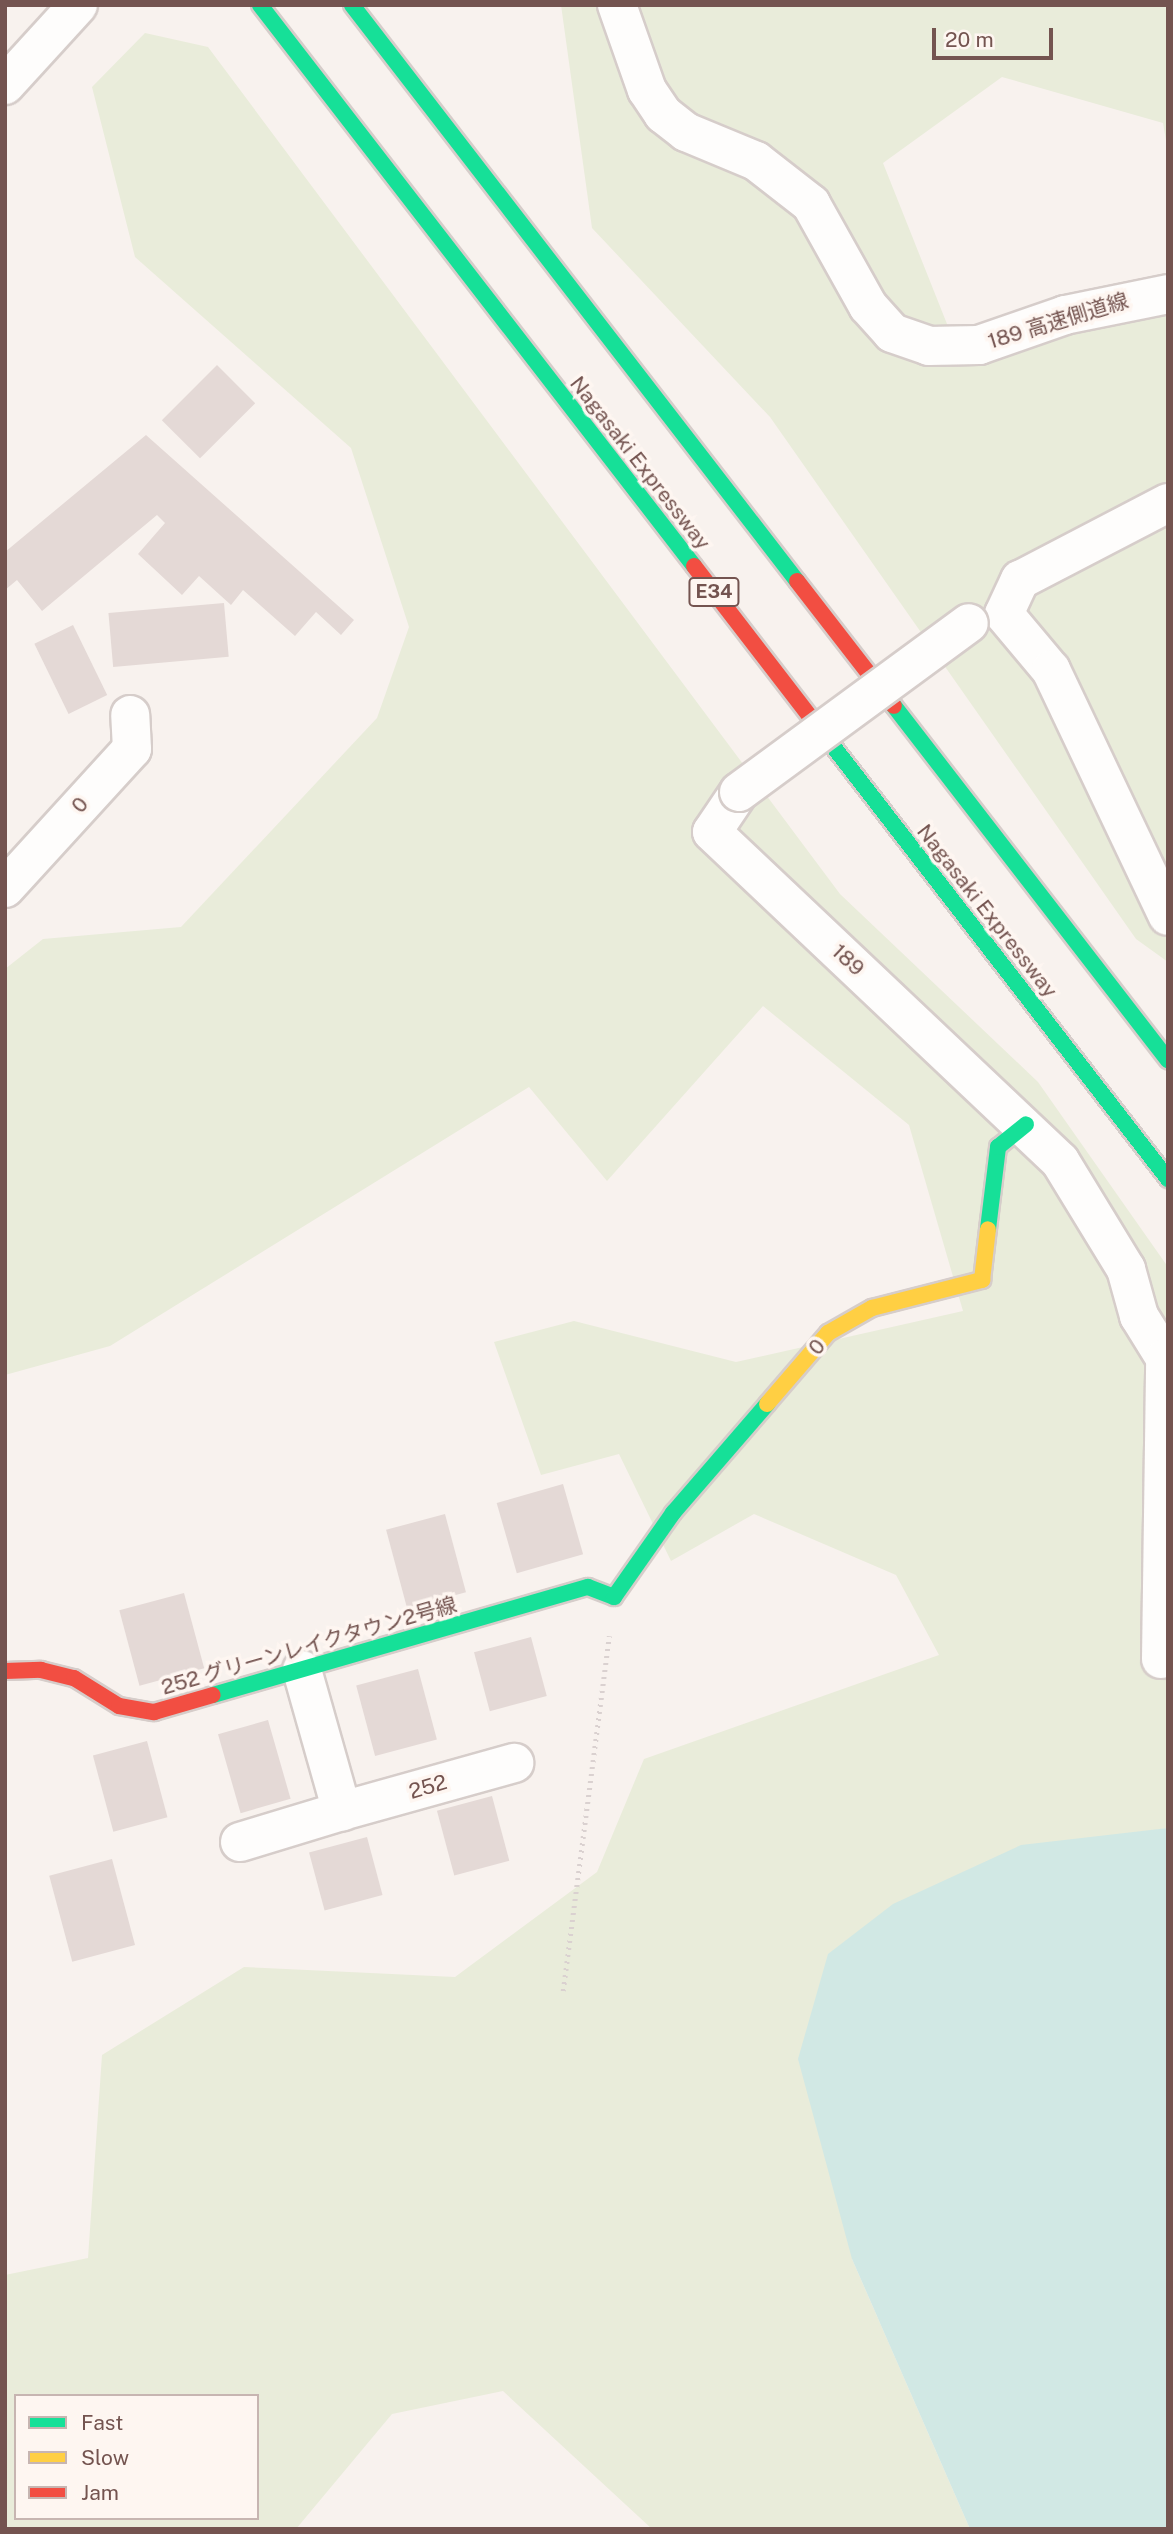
<!DOCTYPE html>
<meta charset="utf-8">
<style>
body{margin:0}
#map{position:relative;width:1173px;height:2534px;overflow:hidden;background:#f8f2ee;font-family:"Public Sans","Noto Sans JP",sans-serif}
div>[style]{position:absolute}
[style*='--x']{left:calc(var(--x)*1px);top:calc(var(--y)*1px);width:calc(var(--w)*1px);rotate:calc(var(--a)*1deg)}
.green>*{inset:0;background:#e9ecda}
.water>*{inset:0;background:#d1e8e4}
.building>*{inset:0;background:#e4d9d6;transform-origin:0 0}
.path>*{height:4.5px;margin-top:-2.25px;transform-origin:0;background:repeating-linear-gradient(90deg,#dad1d0 0 2px,transparent 0 7px)}
.roads{filter:drop-shadow(2px 0 #d6cdca) drop-shadow(-2px 0 #d6cdca) drop-shadow(0 2px #d6cdca) drop-shadow(0 -2px #d6cdca)}
.street>*{height:38px;margin:-19px;padding:0 19px;transform-origin:19px;border-radius:19px;background:#fefdfc}
.fast>*{height:16px;margin:-8px;padding:0 8px;transform-origin:8px;border-radius:8px;background:#16e098}
.slow>*{height:16px;margin:-8px;padding:0 8px;transform-origin:8px;border-radius:8px;background:#ffcf43}
.jam>*{height:16px;margin:-8px;padding:0 8px;transform-origin:8px;border-radius:8px;background:#f24e42}
.bridges{filter:drop-shadow(2px 0 #d6cdca) drop-shadow(-2px 0 #d6cdca) drop-shadow(0 2px #d6cdca) drop-shadow(0 -2px #d6cdca)}
.street-bridge>*{height:38px;margin:-19px;padding:0 19px;transform-origin:19px;border-radius:19px;background:#fefdfc}
span{translate:-50% -50%;white-space:nowrap;text-align:center;line-height:1.15;-webkit-text-stroke:7px #fef6f1;paint-order:stroke}
.shield-label span{padding:2px 5px;background:#fef6f1;border:2px solid;border-radius:5px;-webkit-text-stroke-width:0}
.shield-label{font-size:19px;color:#745450;font-weight:700}
.street-label{font-size:21px;color:#745450}
.frame{position:absolute;inset:0;border:7px solid #745450;pointer-events:none}
.legend{position:absolute;left:14px;top:2394px;width:245px;height:126px;box-sizing:border-box;background:#fef6f1;border:2px solid #c7b5b1;margin:0;padding:9px 12px;list-style:none;font-size:21px;color:#745450}
.legend li{display:flex;align-items:center;gap:14px;height:35px}
.legend b{width:35px;border:2px solid #c7b5b1}
.scale{position:absolute;left:932px;top:28px;width:121px;height:32px;box-sizing:border-box;border:4px solid #745450;border-top:0;padding-left:9px;font-size:21px;line-height:24px;white-space:nowrap;color:#745450;-webkit-text-stroke:5px #fef6f1;paint-order:stroke}
</style>
<div id="map">
<div class="green">
<div style="clip-path:polygon(561px 5px,1168px 5px,1168px 152px,1163px 123px,1002px 77px,883px 163px,951px 334px,1168px 279px,1168px 962px,1136px 939px,770px 417px,592px 228px)"></div>
<div style="clip-path:polygon(evenodd,145px 33px,208px 47px,840px 894px,1038px 1082px,1168px 1267px,1168px 1828px,1128px 1835px,852px 2259px,970px 2529px,652px 2529px,503px 2391px,392px 2414px,296px 2529px,5px 2529px,5px 2275px,88px 2258px,102px 2055px,244px 1967px,455px 1977px,597px 1872px,644px 1759px,939px 1655px,896px 1575px,754px 1514px,671px 1561px,619px 1454px,541px 1475px,494px 1342px,574px 1321px,736px 1362px,963px 1311px,909px 1125px,763px 1006px,607px 1181px,529px 1087px,110px 1346px,5px 1375px,5px 969px,43px 939px,181px 927px,377px 718px,409px 627px,351px 448px,135px 257px,92px 87px,145px 33px,16px 2396px,257px 2396px,257px 2518px,16px 2518px,16px 2396px)"></div>
</div>
<div class="water">
<div style="clip-path:polygon(1168px 1828px,1168px 2529px,970px 2529px,852px 2259px,798px 2059px,828px 1954px,893px 1904px,1021px 1845px)"></div>
</div>
<div class="building">
<div style="left:217px;top:365px;width:54px;height:78px;rotate:45deg"></div>
<div style="clip-path:polygon(146px 435px,354px 620px,341px 635px,316px 612px,295px 636px,243px 590px,231px 605px,199px 576px,182px 595px,138px 554px,165px 523px,157px 515px,42px 611px,17px 580px,5px 590px,5px 552px)"></div>
<div style="left:224px;top:603px;width:54px;height:116px;rotate:85deg"></div>
<div style="left:73px;top:625px;width:78px;height:43px;rotate:64deg"></div>
<div style="left:563px;top:1484px;width:73px;height:69px;rotate:74deg"></div>
<div style="left:445px;top:1514px;width:81px;height:61px;rotate:75deg"></div>
<div style="left:184px;top:1593px;width:78px;height:67px;rotate:75deg"></div>
<div style="left:531px;top:1637px;width:61px;height:59px;rotate:75deg"></div>
<div style="left:418px;top:1669px;width:73px;height:64px;rotate:75deg"></div>
<div style="left:268px;top:1720px;width:82px;height:52px;rotate:74deg"></div>
<div style="left:147px;top:1741px;width:79px;height:56px;rotate:75deg"></div>
<div style="left:492px;top:1796px;width:67px;height:57px;rotate:75deg"></div>
<div style="left:367px;top:1837px;width:60px;height:60px;rotate:75deg"></div>
<div style="left:112px;top:1859px;width:89px;height:65px;rotate:75deg"></div>
</div>
<div class="path">
<div style="--x:563;--y:1991;--w:358;--a:-82.6"></div>
</div>
<div class="roads">
<div class="street">
<div style="--x:617;--y:5;--w:90;--a:70.6"></div>
<div style="--x:647;--y:90;--w:29;--a:56"></div>
<div style="--x:663;--y:114;--w:29;--a:38"></div>
<div style="--x:686;--y:132;--w:76;--a:22.5"></div>
<div style="--x:756;--y:161;--w:70;--a:38"></div>
<div style="--x:811;--y:204;--w:117;--a:60.8"></div>
<div style="--x:868;--y:306;--w:36;--a:48"></div>
<div style="--x:892;--y:333;--w:39;--a:19"></div>
<div style="--x:929;--y:346;--w:50;--a:-1.1"></div>
<div style="--x:979;--y:345;--w:91;--a:-19.2"></div>
<div style="--x:1065;--y:315;--w:105;--a:-11.5"></div>
<div style="--x:5;--y:85;--w:108;--a:-47.6"></div>
<div style="--x:1004;--y:614;--w:73;--a:50"></div>
<div style="--x:1051;--y:670;--w:272;--a:64.6"></div>
<div style="--x:1004;--y:614;--w:38;--a:-65"></div>
<div style="--x:1020;--y:580;--w:167;--a:-27.5"></div>
<div style="--x:739;--y:792;--w:48;--a:124"></div>
<div style="--x:712;--y:832;--w:479;--a:43.4"></div>
<div style="--x:1060;--y:1161;--w:127;--a:58.6"></div>
<div style="--x:1126;--y:1269;--w:49;--a:74.5"></div>
<div style="--x:1139;--y:1316;--w:49;--a:58.2"></div>
<div style="--x:5;--y:888;--w:188;--a:-47.6"></div>
<div style="--x:132;--y:749;--w:34;--a:-93"></div>
<div style="--x:1161;--y:1659;--w:301;--a:-89.2"></div>
<div style="--x:302;--y:1670;--w:147;--a:74.2"></div>
<div style="--x:342;--y:1811;--w:179;--a:-15.6"></div>
<div style="--x:240;--y:1842;--w:107;--a:-16.9"></div>
</div>
<div class="fast">
<div style="--x:260;--y:5;--w:709;--a:52.27"></div>
<div style="--x:352;--y:5;--w:728;--a:52.31"></div>
<div style="--x:894;--y:706;--w:448;--a:52.3"></div>
<div style="--x:812;--y:719;--w:582;--a:52.26"></div>
<div style="--x:988;--y:1229;--w:83;--a:-83"></div>
<div style="--x:998;--y:1147;--w:36;--a:-39"></div>
<div style="--x:213;--y:1695;--w:390;--a:-16.1"></div>
<div style="--x:588;--y:1587;--w:28;--a:21"></div>
<div style="--x:614;--y:1597;--w:103;--a:-54.9"></div>
<div style="--x:673;--y:1513;--w:144;--a:-49.2"></div>
</div>
<div class="slow">
<div style="--x:767;--y:1404;--w:94;--a:-49.3"></div>
<div style="--x:828;--y:1333;--w:51;--a:-29.6"></div>
<div style="--x:872;--y:1308;--w:114;--a:-14.3"></div>
<div style="--x:982;--y:1280;--w:51;--a:-83.3"></div>
</div>
<div class="jam">
<div style="--x:694;--y:566;--w:193;--a:52.4"></div>
<div style="--x:797;--y:581;--w:158;--a:52.2"></div>
<div style="--x:5;--y:1671;--w:36;--a:-2"></div>
<div style="--x:41;--y:1670;--w:34;--a:14"></div>
<div style="--x:74;--y:1678;--w:53;--a:31.9"></div>
<div style="--x:119;--y:1706;--w:36;--a:10"></div>
<div style="--x:154;--y:1712;--w:61;--a:-16.1"></div>
</div>
</div>
<div class="bridges">
<div class="street-bridge">
<div style="--x:739;--y:792;--w:285;--a:-36.3"></div>
</div>
</div>
<div class="shield-label">
<span style="left:714px;top:592px">E34</span>
</div>
<div class="street-label">
<span style="left:1058px;top:321px;rotate:-17deg">189 高速側道線</span>
<span style="left:640px;top:463px;rotate:52deg">Nagasaki Expressway</span>
<span style="left:80px;top:805px;rotate:-51deg">0</span>
<span style="left:987px;top:911px;rotate:52deg">Nagasaki Expressway</span>
<span style="left:848px;top:960px;rotate:43deg">189</span>
<span style="left:817px;top:1347px;rotate:-49deg">0</span>
<span style="left:309px;top:1646px;rotate:-16deg">252 グリーンレイクタウン2号線</span>
<span style="left:428px;top:1787px;rotate:-16deg">252</span>
</div>
<div class="frame"></div>
<ul class="legend">
<li><b style="height:9px;background:#16e098"></b>Fast</li>
<li><b style="height:9px;background:#ffcf43"></b>Slow</li>
<li><b style="height:9px;background:#f24e42"></b>Jam</li>
</ul>
<div class="scale">20 m</div>
</div>
